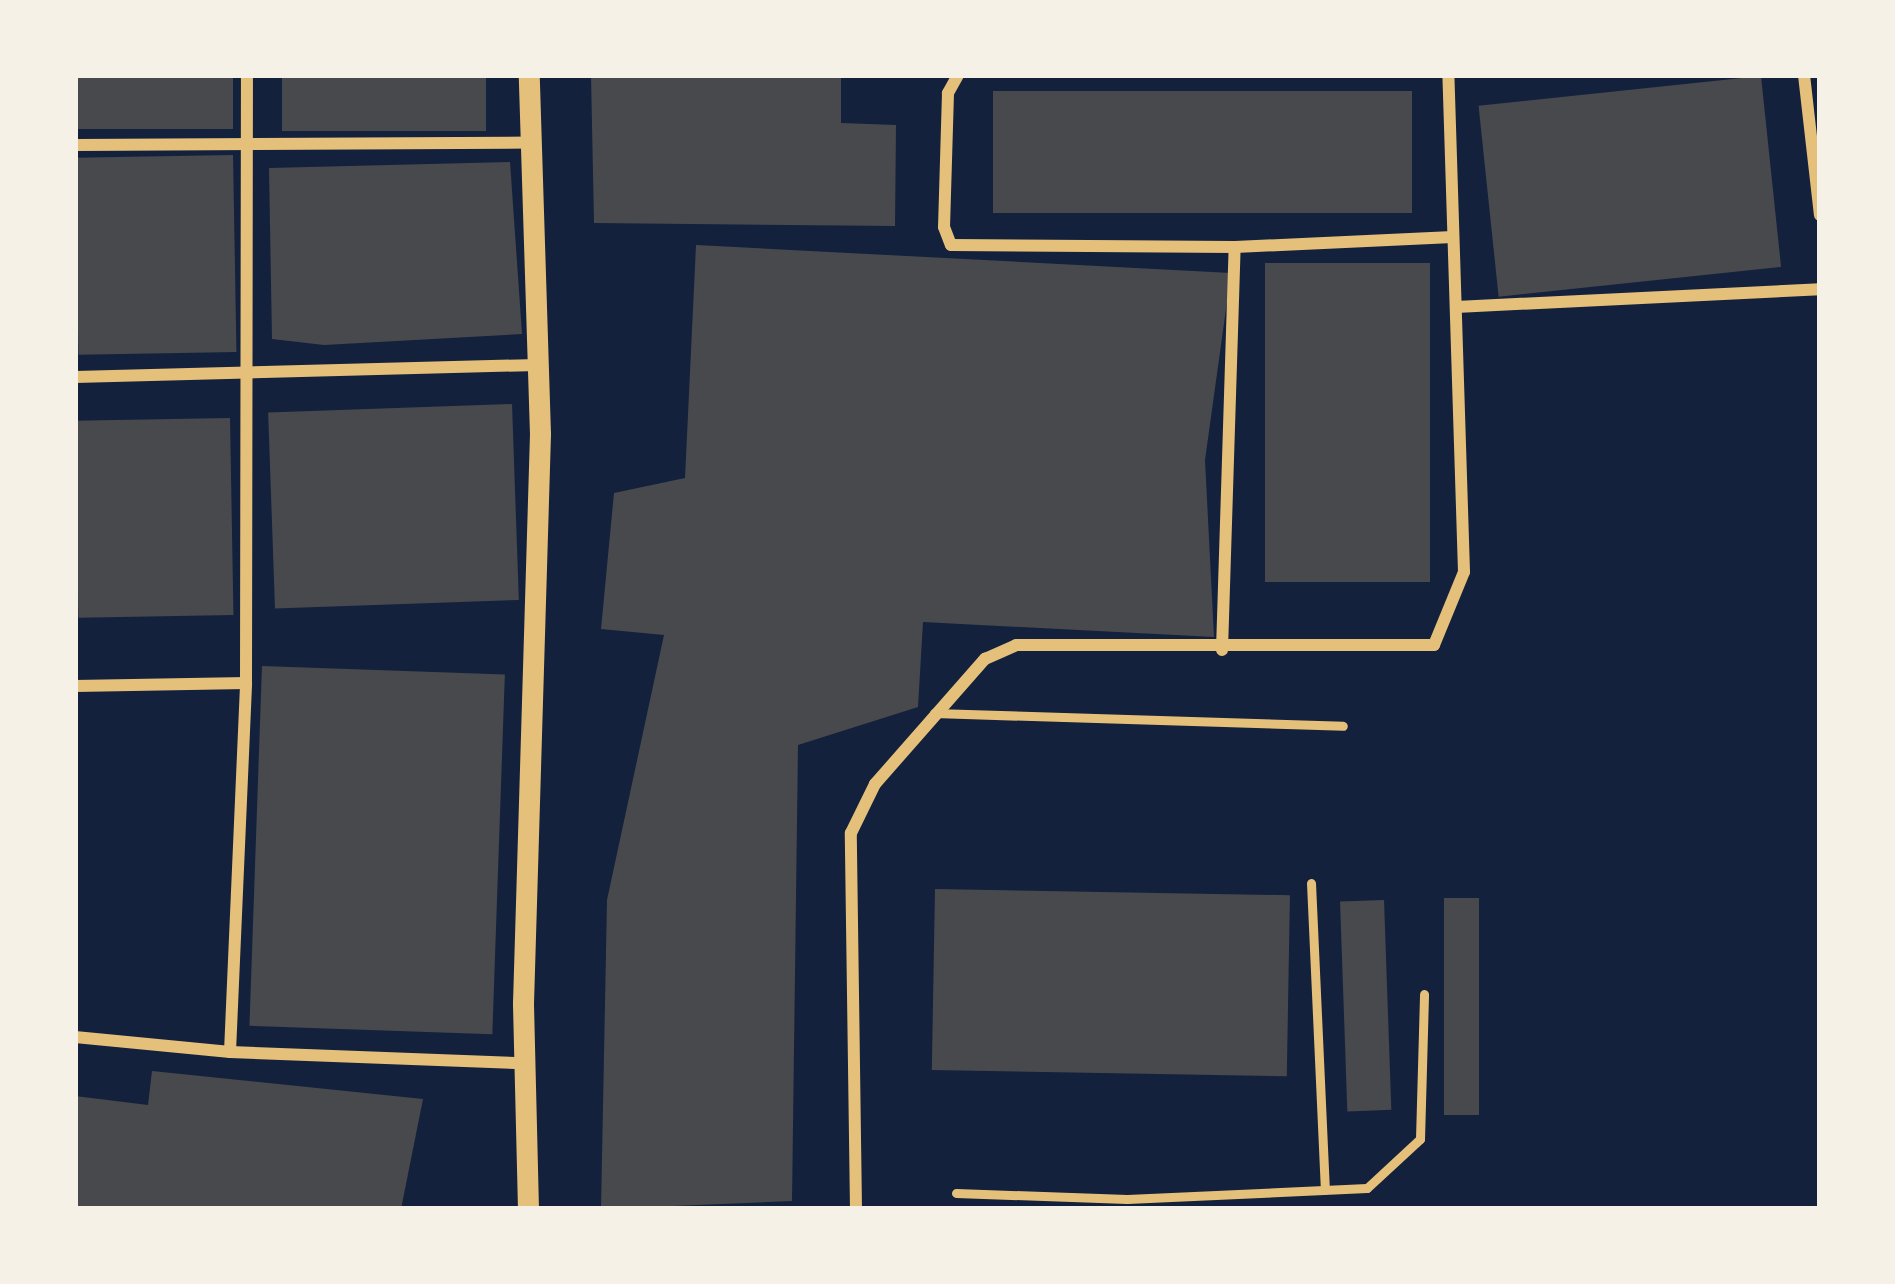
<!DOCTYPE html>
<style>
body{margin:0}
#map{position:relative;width:1895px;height:1284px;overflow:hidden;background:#14213d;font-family:Jost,sans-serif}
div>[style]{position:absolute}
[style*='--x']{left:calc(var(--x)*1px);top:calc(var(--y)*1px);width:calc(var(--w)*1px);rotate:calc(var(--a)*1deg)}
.building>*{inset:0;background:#48494c;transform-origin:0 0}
.service>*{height:9px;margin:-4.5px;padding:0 4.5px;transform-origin:4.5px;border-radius:4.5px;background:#e5c07b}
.minor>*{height:12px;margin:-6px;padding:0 6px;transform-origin:6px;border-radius:6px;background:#e5c07b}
.tertiary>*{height:21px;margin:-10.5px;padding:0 10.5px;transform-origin:10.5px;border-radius:10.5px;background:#e5c07b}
span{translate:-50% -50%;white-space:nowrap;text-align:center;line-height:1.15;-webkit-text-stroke:10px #f6f1e7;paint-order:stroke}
.frame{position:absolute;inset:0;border:78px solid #f6f1e7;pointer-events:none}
</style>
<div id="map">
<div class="building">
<div style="left:75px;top:75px;width:158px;height:54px"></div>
<div style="left:282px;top:75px;width:204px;height:56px"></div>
<div style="clip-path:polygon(591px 75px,841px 75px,841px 123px,896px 125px,895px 226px,594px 223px)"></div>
<div style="left:1761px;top:76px;width:192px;height:284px;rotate:84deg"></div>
<div style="left:1412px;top:91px;width:122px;height:419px;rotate:90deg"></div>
<div style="left:233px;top:155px;width:197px;height:158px;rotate:89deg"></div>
<div style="clip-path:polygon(510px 162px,522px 334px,324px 345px,272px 339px,269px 168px)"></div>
<div style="clip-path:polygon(696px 245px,1231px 273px,1205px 460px,1214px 637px,923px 622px,918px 707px,798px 745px,792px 1201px,601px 1209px,607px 900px,664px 635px,601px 629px,614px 493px,685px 478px)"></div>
<div style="left:1430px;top:263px;width:319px;height:165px;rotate:90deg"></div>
<div style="left:512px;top:404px;width:196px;height:244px;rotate:88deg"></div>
<div style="left:230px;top:418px;width:197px;height:155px;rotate:89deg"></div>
<div style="left:262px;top:666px;width:243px;height:360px;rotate:2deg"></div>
<div style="left:935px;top:889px;width:355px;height:181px;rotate:1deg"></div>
<div style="left:1444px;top:898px;width:35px;height:217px"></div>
<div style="left:1384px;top:900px;width:210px;height:44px;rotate:88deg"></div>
<div style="clip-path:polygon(152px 1071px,423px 1099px,401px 1209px,75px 1209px,75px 1096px,148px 1105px)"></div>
</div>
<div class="service">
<div style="--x:934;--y:713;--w:409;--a:1.8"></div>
<div style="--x:1311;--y:883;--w:307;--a:87.4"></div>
<div style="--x:956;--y:1193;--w:171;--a:2"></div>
<div style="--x:1127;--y:1199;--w:240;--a:-2.6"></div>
<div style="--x:1367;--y:1188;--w:72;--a:-42.8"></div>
<div style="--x:1420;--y:1139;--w:145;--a:-88.4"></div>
</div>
<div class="minor">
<div style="--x:958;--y:75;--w:21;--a:119"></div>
<div style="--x:948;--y:93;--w:134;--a:91.7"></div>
<div style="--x:944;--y:227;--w:19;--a:69"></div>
<div style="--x:951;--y:245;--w:284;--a:0.4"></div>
<div style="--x:1235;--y:247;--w:218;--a:-2.6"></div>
<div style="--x:1804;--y:75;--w:141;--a:83.5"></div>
<div style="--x:75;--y:145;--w:455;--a:-0.3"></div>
<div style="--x:1456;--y:307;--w:364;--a:-2.8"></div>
<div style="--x:75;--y:377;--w:463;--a:-1.5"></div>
<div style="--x:1222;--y:650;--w:403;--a:-88.2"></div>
<div style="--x:75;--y:686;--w:171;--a:-1"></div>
<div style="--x:75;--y:1037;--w:156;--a:5.5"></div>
<div style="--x:230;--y:1052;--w:293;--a:2.2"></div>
<div style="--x:230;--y:1052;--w:369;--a:-87.5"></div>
<div style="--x:246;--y:683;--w:608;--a:-89.91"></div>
<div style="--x:856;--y:1209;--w:376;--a:-90.8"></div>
<div style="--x:851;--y:833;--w:55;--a:-63.9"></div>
<div style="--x:875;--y:784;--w:167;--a:-48.7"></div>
<div style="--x:985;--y:659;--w:34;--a:-24"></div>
<div style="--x:1016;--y:645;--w:418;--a:0"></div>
<div style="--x:1434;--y:645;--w:79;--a:-67.7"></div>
<div style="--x:1464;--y:572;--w:497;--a:-91.8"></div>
</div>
<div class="tertiary">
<div style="--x:528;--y:1209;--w:206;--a:-91.4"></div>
<div style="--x:523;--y:1003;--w:569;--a:-88.29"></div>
<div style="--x:540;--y:434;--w:359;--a:-91.8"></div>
</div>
<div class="frame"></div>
</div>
